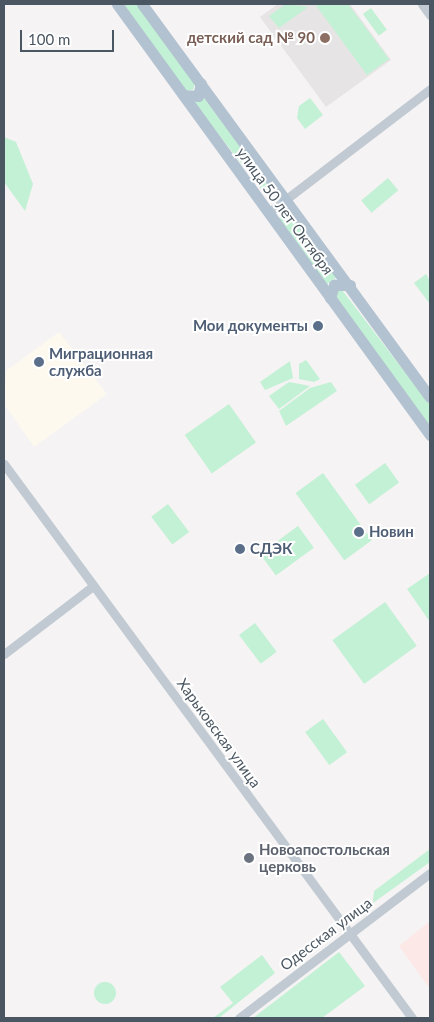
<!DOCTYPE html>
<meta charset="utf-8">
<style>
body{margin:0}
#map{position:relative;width:434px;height:1022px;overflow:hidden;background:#f5f3f3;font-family:Lato,sans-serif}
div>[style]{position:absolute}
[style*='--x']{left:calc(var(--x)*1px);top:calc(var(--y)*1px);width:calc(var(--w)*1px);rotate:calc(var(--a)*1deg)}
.commercial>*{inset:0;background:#fdf9ef}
.education>*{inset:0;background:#e6e4e5}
.medical>*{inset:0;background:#fce8e6}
.green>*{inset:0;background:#c3f1d5;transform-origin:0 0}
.round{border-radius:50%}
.minor>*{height:9px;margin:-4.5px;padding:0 4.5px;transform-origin:4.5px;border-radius:4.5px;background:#c1cad2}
.major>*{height:11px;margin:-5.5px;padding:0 5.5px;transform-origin:5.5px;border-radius:5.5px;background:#b3c2d1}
.dots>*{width:14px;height:14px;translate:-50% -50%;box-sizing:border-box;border:2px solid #fff;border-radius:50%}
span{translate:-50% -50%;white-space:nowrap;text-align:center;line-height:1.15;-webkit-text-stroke:4px #fff;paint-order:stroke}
.education-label{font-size:15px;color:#785e54;font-weight:700}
.right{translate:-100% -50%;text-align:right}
.street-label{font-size:15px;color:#4a5661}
.service-label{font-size:15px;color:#4e5e75;font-weight:700}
.left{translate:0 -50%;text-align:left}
.worship-label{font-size:15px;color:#5b616d;font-weight:700}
.frame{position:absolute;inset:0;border:5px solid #4a5661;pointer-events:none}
.scale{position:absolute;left:20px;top:30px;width:94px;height:22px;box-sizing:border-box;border:2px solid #4a5661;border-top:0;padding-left:6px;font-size:15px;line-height:18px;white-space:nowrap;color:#4a5661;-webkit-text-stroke:4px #fff;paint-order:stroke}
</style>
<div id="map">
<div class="commercial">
<div style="clip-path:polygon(59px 332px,107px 394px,34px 447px,4px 404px,6px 371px)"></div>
</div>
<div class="education">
<div style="clip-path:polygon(278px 4px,350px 4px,391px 60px,326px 107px,260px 17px)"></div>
</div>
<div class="medical">
<div style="clip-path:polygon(430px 921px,430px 989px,399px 946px)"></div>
</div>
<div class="green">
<div style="clip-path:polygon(123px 4px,138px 4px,195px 83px,193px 90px,185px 90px)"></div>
<div style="clip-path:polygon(286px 4px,308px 7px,279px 28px,269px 16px)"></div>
<div style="clip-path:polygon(315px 4px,348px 4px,389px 59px,367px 75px)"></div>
<div style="left:371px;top:8px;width:27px;height:10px;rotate:54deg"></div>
<div style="clip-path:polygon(204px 98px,273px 191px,271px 195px,265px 194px,194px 103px)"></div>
<div style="clip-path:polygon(310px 98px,323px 115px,305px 129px,297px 118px,299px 106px)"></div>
<div style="clip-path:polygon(4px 137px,16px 142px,33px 184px,25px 211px,4px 182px)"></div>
<div style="left:388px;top:178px;width:16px;height:35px;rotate:50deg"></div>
<div style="clip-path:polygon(282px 213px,289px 213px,337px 277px,326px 285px,279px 219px)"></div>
<div style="clip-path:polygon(426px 274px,430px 281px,430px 304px,414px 283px)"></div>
<div style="clip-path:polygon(336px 290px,342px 290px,430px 405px,430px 428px,335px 297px)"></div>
<div style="clip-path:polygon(306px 360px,320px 379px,314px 382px,299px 379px,299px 364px)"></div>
<div style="clip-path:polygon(290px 361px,293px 378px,265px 390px,260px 382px)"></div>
<div style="clip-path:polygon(289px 382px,310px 386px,279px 409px,269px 396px)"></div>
<div style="clip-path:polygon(331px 382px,337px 391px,286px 426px,279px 411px,310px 388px)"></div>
<div style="left:229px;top:404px;width:47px;height:54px;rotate:55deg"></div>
<div style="left:385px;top:463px;width:24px;height:37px;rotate:54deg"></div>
<div style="left:323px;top:473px;width:83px;height:34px;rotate:54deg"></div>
<div style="left:168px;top:504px;width:35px;height:21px;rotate:53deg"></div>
<div style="left:298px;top:526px;width:27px;height:47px;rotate:54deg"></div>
<div style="clip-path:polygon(430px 573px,430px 622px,407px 589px)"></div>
<div style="left:385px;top:602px;width:54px;height:65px;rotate:54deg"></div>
<div style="left:255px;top:623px;width:36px;height:20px;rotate:53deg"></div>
<div style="left:323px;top:719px;width:41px;height:22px;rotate:54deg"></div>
<div style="clip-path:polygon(430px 849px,430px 862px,373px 903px,374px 891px)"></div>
<div style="clip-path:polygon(339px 952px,365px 986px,322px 1018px,253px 1018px)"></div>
<div style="clip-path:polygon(262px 955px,275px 973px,219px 1018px,213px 1018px,233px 1003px,220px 987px)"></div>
<div class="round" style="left:94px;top:982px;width:22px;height:22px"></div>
</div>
<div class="minor">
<div style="--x:422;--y:4;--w:14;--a:54"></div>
<div style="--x:268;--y:213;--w:204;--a:-37.4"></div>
<div style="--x:4;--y:464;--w:688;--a:53.63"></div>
<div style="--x:4;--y:654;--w:112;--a:-37.4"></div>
<div style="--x:239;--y:1018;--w:240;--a:-37.2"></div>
</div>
<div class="major">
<div style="--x:117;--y:4;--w:533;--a:54.01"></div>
<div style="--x:142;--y:4;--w:487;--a:53.8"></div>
<div style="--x:183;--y:95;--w:15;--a:4"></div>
<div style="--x:198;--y:96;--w:13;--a:-77"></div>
<div style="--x:330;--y:298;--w:14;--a:-73"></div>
<div style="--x:334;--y:285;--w:16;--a:0"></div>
</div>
<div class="dots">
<div style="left:325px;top:38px;background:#8d6e63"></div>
<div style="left:318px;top:326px;background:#5c6f8a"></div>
<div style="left:39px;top:362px;background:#5c6f8a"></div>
<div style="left:359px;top:532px;background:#5c6f8a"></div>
<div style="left:240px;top:549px;background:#5c6f8a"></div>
<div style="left:249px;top:858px;background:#6b7280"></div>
</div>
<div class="education-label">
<span class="right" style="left:315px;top:38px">детский сад № 90</span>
</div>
<div class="street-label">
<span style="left:285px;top:211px;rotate:54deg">улица 50 лет Октября</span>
<span style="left:219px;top:733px;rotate:54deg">Харьковская улица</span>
<span style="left:326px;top:934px;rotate:-37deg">Одесская улица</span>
</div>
<div class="service-label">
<span class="right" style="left:308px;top:326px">Мои документы</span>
<span class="left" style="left:49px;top:362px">Миграционная<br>служба</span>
<span class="left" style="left:369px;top:532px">Новин</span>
<span class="left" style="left:250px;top:549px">СДЭК</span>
</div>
<div class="worship-label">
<span class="left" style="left:259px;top:858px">Новоапостольская<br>церковь</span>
</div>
<div class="frame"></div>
<div class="scale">100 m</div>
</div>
